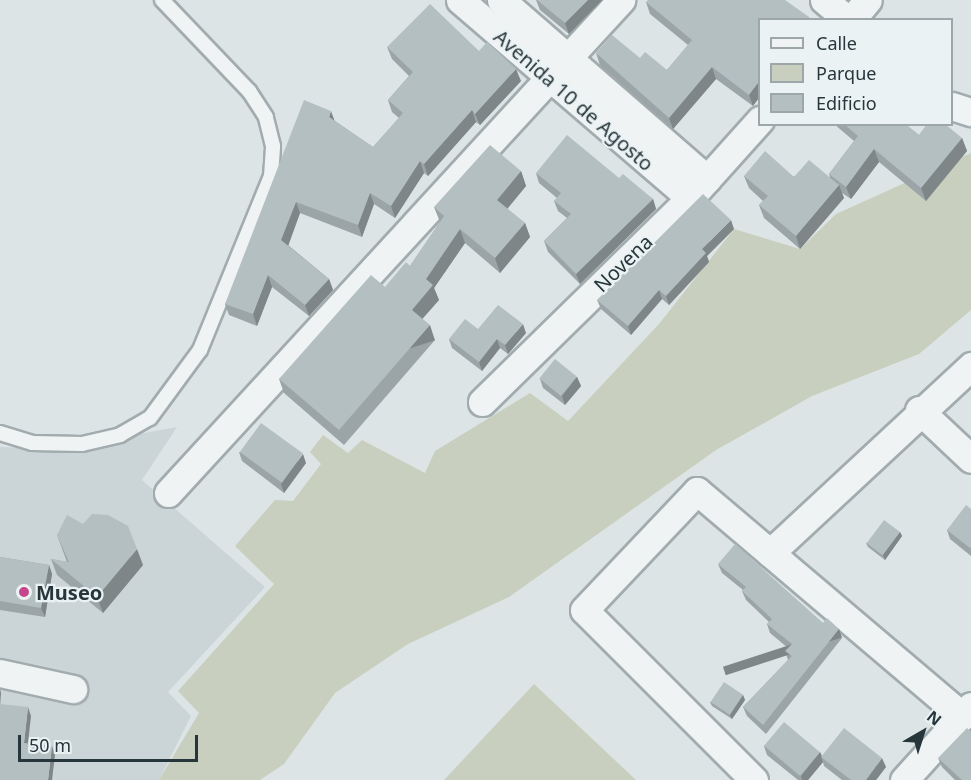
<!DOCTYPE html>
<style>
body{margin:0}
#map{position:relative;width:971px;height:780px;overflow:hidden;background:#dce4e6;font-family:"Noto Sans",sans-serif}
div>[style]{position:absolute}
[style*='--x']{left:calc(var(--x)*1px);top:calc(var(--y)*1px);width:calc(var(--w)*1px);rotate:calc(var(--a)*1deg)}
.built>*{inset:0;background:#cbd4d7}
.green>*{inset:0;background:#c9cfbe}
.roads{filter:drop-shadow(2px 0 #a2acaf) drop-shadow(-2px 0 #a2acaf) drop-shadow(0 2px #a2acaf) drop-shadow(0 -2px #a2acaf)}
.lane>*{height:14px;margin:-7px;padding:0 7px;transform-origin:7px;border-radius:7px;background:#eff3f4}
.street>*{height:27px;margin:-13.5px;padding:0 13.5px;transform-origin:13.5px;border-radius:13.5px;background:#eff3f4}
.wall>*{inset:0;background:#9ba4a7}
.shaded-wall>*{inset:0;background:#7e8688;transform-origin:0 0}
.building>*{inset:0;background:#b4bfc2;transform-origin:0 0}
.dots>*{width:16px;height:16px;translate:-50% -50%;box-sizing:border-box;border:3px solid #ebf2f4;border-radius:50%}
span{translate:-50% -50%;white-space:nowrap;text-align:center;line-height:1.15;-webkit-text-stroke:4.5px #ebf2f4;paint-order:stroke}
.street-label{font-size:20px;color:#27363b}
.poi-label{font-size:20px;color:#27363b;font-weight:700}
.left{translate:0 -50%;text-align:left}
.legend{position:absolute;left:758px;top:18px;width:195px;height:108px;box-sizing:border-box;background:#ebf2f4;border:2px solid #9da7aa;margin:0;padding:8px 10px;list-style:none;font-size:18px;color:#27363b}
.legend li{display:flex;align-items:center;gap:12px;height:30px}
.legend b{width:30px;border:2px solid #9da7aa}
.north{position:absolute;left:893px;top:702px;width:60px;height:60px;-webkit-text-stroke:4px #ebf2f4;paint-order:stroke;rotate:39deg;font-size:16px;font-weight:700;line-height:24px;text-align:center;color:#27363b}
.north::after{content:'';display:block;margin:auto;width:21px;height:27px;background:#27363b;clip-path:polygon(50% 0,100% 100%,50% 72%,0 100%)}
.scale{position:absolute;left:18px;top:735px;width:180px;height:27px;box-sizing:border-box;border:3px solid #27363b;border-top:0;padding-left:8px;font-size:18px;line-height:21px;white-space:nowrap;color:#27363b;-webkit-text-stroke:4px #ebf2f4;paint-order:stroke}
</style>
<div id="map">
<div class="built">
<div style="clip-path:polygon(177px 427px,142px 480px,265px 587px,168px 692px,191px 716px,159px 780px,0 780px,0 447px,58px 449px)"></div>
</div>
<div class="green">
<div style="clip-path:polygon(971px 153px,971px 310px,919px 354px,812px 396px,716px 450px,509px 597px,408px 644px,335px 693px,284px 764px,260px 780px,159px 780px,199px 713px,178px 691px,274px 584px,235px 546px,275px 500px,293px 501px,321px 464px,310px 452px,323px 435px,348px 453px,362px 440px,425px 473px,435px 451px,530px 393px,568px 421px,659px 324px,734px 229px,800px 249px,836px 214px)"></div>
<div style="clip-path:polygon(534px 684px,636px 780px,444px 780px)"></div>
</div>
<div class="roads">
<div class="lane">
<div style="--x:0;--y:433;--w:34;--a:17"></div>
<div style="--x:32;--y:443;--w:50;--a:1.1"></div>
<div style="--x:82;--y:444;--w:39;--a:-13"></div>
<div style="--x:120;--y:435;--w:34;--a:-30"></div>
<div style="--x:150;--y:418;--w:84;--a:-53.7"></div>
<div style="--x:200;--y:350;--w:188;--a:-67.8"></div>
<div style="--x:271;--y:176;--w:30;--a:-86"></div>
<div style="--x:273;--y:146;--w:30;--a:-104"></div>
<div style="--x:266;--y:117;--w:31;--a:-123"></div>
<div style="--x:249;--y:91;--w:126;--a:-133.7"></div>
</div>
<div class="street">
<div style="--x:460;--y:0;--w:303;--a:40.7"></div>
<div style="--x:501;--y:0;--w:273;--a:41"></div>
<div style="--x:824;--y:0;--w:31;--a:40"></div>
<div style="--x:851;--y:20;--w:26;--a:-50"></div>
<div style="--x:952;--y:106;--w:20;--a:18"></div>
<div style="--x:482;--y:402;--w:291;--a:-44.4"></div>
<div style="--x:690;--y:198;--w:105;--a:-48.1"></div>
<div style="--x:919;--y:410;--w:71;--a:43.3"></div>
<div style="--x:168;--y:493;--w:670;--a:-47.42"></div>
<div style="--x:770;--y:553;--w:275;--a:-42.9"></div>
<div style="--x:0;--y:673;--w:75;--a:12.4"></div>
<div style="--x:754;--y:780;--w:240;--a:-135"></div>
<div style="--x:584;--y:610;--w:164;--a:-46.5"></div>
<div style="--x:697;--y:491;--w:348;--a:40.3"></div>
<div style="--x:904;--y:780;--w:100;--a:-47.8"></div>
</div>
</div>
<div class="wall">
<div style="clip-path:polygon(536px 0,602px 0,569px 34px,540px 10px)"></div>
<div style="clip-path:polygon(646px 2px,809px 17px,809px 20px,759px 20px,753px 106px,716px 79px,673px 129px,600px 65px,596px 53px,640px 58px,667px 70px,688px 45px,650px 14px)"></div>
<div style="clip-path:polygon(387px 47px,479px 51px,521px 81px,480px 125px,476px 122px,428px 176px,424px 173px,395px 218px,374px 204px,362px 237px,300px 213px,288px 245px,329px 279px,333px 290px,309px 316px,272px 287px,257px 326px,229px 315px,225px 304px,335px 121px,373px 147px,399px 118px,392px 112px,388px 100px,409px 76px,392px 59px)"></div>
<div style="clip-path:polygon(834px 124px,905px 124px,919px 135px,962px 138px,967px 151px,926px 201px,879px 162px,851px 199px,842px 193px,844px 198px,800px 249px,764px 218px,759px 205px,763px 201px,749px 188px,744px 176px,830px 177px,829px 174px,854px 141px)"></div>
<div style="clip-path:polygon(521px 171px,526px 186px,507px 209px,525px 223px,530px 237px,500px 273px,465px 243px,434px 288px,439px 300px,422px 319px,435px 340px,344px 445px,284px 393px,279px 379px,410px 266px,440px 222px,434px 207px)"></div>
<div style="clip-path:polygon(536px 173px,619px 178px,653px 199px,656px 209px,580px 284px,548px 252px,544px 241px,567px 218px,558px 211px,554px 201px,557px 198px,539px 183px)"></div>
<div style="clip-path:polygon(734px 229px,707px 256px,709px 262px,669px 305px,662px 299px,631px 335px,601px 309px,597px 300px)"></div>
<div style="clip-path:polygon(478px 329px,526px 333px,508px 354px,500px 348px,482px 371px,452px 348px,449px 339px)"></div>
<div style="clip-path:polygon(577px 377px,581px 386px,565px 405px,543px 388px,540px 379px)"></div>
<div style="clip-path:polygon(239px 452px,306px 463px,284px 493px,242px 461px)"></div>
<div style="clip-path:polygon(971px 509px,971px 556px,950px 539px,947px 530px)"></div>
<div style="clip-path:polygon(83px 524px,143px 565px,103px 613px,57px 575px,51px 559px,67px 562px,57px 535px)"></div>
<div style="clip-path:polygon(900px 532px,902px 536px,885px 560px,868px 547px,866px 543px)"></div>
<div style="clip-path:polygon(0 557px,49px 565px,52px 574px,45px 617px,0 610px)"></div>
<div style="clip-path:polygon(718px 564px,823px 623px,839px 629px,842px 638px,766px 734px,747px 716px,743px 707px,788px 660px,785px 651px,788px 648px,770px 633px,767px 624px,769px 622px,746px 600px,742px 591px,743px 590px,722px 573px)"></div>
<div style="clip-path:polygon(743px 695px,745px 700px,732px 719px,712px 706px,710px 702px)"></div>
<div style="clip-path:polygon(764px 746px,820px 752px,822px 756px,886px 767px,876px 780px,842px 780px,824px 766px,823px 762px,808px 780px,798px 780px,767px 755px)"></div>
<div style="clip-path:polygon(938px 758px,971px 780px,955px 780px,942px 767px)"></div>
</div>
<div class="shaded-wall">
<div style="clip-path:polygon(588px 0,602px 0,569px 34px,565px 23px)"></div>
<div style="clip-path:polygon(712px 67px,716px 79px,673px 129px,669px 118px)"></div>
<div style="clip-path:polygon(516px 69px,521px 81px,480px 125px,475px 114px)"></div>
<div style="clip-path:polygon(759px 81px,759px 98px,753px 106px,749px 95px)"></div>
<div style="clip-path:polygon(472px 110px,476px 122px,428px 176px,424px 164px)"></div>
<div style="clip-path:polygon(331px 111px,335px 122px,329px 117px)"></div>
<div style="clip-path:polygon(962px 138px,967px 151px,926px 201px,921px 188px)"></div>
<div style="clip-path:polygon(874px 149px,879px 162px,851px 199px,846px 187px)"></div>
<div style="clip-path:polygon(420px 161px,424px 173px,395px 218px,391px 206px)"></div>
<div style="clip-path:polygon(521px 171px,526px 186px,503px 214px,497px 200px)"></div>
<div style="clip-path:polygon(839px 185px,844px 198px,800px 249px,796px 236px)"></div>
<div style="clip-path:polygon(370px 193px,374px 204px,362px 237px,358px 225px)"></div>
<div style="clip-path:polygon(653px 199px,656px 209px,580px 284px,576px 274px)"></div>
<div style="clip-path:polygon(296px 202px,300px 213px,286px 252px,281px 240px)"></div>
<div style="clip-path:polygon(731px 220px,734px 229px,707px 256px,709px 262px,669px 305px,666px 296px,702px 249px)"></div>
<div style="clip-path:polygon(525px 223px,530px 237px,500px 273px,495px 258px)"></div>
<div style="clip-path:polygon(460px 229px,465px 243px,434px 288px,439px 300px,417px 325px,412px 310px,426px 279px)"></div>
<div style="clip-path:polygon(268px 275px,272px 287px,257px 326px,253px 314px)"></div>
<div style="clip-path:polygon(329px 279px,333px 290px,309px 316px,305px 305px)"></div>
<div style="clip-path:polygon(659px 290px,662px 299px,631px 335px,628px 326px)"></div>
<div style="clip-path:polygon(523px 324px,526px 333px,508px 354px,505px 345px)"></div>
<div style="left:430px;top:325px;width:16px;height:139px;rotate:72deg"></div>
<div style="clip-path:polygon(497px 339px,500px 348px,482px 371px,479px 362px)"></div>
<div style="clip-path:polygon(577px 377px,581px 386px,565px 405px,562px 396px)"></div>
<div style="clip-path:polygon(303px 454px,306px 463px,284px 493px,281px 484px)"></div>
<div style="clip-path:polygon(900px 532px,902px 536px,885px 560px,883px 555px)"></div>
<div style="clip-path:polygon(137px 549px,143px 565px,103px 613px,97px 597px)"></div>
<div style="clip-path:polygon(49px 565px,52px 574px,45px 617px,41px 608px)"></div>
<div style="left:839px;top:629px;width:9px;height:122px;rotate:72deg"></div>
<div style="clip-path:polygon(0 689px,1px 693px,0 707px)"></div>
<div style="clip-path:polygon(743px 695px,745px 700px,732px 719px,730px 715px)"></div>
<div style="clip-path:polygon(28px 707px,31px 716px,27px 752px,24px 743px)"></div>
<div style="clip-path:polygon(52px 746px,55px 755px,52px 780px,48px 780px)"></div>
<div style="clip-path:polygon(820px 752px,823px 759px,821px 757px,823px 762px,808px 780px,802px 780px,801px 776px)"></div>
<div style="clip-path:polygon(882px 758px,886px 767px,876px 780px,866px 780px)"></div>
</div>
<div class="building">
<div style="clip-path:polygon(537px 0,588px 0,565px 23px)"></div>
<div style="clip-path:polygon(648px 0,785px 0,809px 17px,807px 20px,759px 20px,759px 81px,749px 95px,712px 67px,669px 118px,596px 53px,612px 35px,640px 58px,645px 52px,667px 70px,692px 40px,646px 2px)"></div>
<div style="clip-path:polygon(430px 4px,479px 51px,487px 42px,516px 69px,475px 114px,472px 110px,424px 164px,420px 161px,391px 206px,370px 193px,358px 225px,296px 202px,281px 240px,329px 279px,305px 305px,268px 275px,253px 314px,225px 304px,304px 100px,331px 111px,329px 117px,373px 147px,403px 113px,388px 100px,413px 72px,387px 47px)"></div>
<div style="clip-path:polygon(844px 124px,905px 124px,919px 135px,927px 124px,945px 124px,962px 138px,921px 188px,874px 149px,846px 187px,829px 174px,858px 136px)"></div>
<div style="clip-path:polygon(567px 135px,619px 178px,623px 174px,653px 199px,576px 274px,544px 241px,571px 214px,554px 201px,561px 193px,536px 173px)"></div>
<div style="clip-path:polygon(490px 145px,521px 171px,497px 200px,525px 223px,495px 258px,460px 229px,426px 279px,433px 285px,412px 310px,430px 325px,339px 430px,279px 379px,371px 275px,385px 287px,406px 262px,410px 266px,444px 216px,434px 207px)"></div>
<div style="clip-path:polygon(765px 151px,794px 177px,809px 160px,839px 185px,796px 236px,759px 205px,768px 196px,744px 176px)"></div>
<div style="clip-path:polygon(703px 194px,731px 220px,702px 249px,706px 253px,666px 296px,659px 290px,628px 326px,597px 300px)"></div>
<div style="clip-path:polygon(498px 305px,523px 324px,505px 345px,497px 339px,479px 362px,449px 339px,465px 319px,478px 329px)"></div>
<div style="left:555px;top:359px;width:28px;height:25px;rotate:39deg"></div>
<div style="left:261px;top:423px;width:52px;height:36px;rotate:36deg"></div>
<div style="clip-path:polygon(966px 505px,971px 509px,971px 547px,970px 548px,947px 530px)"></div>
<div style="clip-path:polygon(92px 514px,108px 515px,128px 526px,137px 549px,97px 597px,51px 559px,69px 562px,57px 535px,67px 515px,83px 524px)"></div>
<div style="left:884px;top:520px;width:20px;height:29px;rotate:37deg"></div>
<div style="clip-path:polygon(735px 544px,823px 623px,827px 618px,839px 629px,763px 725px,743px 707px,792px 656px,785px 651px,792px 644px,767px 624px,772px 619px,742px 591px,746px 587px,718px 564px)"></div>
<div style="clip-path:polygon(0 557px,49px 565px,41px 608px,0 601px)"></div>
<div style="left:724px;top:682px;width:23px;height:24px;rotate:34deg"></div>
<div style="clip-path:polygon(0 704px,28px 707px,24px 743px,52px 746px,48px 780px,0 780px)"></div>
<div style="left:784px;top:722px;width:47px;height:31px;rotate:40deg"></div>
<div style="clip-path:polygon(844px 728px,882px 758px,866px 780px,851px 780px,821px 757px)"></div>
<div style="clip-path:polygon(967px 728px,971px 732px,971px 780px,962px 780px,938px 758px)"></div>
</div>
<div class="dots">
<div style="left:24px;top:592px;background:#c7458b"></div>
</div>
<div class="street-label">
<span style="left:574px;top:100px;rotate:41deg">Avenida 10 de Agosto</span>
<span style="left:623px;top:263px;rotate:-44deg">Novena</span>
</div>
<div class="poi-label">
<span class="left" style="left:36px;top:592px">Museo</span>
</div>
<ul class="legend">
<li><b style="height:8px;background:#eff3f4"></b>Calle</li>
<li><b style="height:16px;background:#c9cfbe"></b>Parque</li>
<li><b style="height:16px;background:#b4bfc2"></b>Edificio</li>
</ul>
<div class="north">N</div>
<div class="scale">50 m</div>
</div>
